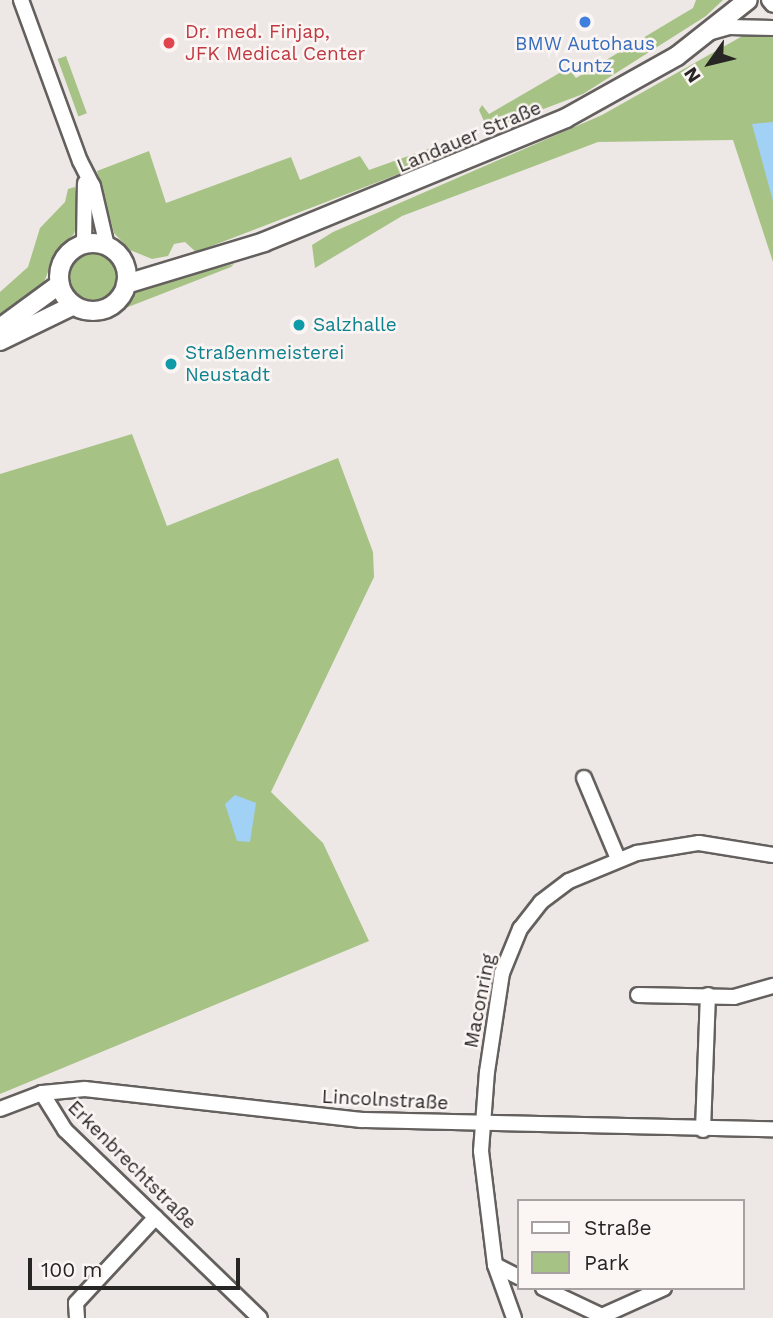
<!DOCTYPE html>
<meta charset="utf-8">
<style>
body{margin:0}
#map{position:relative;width:773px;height:1318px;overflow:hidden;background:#ede8e6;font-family:"Work Sans",sans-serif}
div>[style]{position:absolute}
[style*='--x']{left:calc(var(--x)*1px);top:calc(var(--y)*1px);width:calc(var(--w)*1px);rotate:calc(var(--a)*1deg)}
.green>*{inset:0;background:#a7c285;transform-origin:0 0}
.round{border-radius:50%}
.water>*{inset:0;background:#a2d1f6}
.roads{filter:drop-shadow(2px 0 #64605e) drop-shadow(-2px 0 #64605e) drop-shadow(0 2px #64605e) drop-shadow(0 -2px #64605e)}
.minor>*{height:14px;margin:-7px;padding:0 7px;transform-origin:7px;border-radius:7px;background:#fff}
.major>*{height:18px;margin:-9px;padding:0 9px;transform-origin:9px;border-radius:9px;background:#fff}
.major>.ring{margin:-9px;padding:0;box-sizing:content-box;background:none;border:18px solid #fff;border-radius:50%}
.dots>*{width:19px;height:19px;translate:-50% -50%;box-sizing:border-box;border:4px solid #fbf5f3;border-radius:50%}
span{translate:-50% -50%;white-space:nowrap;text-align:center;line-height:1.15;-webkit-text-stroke:5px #fbf5f3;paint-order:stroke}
.health-label{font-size:19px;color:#be3a42}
.left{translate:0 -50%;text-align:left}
.shop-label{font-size:19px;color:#366cbe}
.street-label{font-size:19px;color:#282625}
.culture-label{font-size:19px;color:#0d838f}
.legend{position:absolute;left:517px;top:1199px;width:228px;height:91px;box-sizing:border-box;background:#fbf5f3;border:2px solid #a7a2a1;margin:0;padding:9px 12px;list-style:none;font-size:21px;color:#282625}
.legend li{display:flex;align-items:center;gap:14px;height:35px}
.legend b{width:35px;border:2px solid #a7a2a1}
.north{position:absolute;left:675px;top:28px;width:70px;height:70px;-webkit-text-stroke:5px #fbf5f3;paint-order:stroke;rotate:236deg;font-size:19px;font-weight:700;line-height:28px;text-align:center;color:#282625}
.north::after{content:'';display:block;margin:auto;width:24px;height:32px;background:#282625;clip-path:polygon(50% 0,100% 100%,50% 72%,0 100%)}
.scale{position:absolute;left:28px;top:1258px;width:212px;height:32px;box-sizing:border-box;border:4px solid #282625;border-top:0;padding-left:9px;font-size:21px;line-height:24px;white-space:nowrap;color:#282625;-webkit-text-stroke:5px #fbf5f3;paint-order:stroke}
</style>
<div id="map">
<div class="green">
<div style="clip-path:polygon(696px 0,723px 0,706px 16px,583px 94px,488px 130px,479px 110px,482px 105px,489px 114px,568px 68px,576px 78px,693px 8px)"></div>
<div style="clip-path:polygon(773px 33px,773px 262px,733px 140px,598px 142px,402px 216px,315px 268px,312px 245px,333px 232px,602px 115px,746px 34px)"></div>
<div style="left:66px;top:56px;width:61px;height:9px;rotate:70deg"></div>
<div style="clip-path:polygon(442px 144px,448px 155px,196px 252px,185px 242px,174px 244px,168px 256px,152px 259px,130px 250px,114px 233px,97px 171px,149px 151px,166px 203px,291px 157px,300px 180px,360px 156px,369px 170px)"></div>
<div style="clip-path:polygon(75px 187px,80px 212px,74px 234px,55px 253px,42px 288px,0 322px,0 292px,28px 267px,40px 228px,65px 202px,68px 189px)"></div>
<div class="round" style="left:68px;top:250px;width:52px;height:52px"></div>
<div style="clip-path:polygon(234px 264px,231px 267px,123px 309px,135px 287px)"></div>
<div style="clip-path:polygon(132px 434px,167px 526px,338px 458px,373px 552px,374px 577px,271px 792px,323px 843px,369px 941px,0 1094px,0 474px)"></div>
</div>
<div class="water">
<div style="clip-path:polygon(773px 122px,773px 201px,752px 124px)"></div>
<div style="clip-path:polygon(235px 795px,256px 803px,250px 842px,237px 841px,225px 804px)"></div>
</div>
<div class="roads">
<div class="minor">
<div style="--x:21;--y:0;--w:171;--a:69.9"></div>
<div style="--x:80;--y:161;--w:28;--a:63"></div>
<div style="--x:93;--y:186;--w:62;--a:76.9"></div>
<div style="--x:769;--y:0;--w:6;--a:51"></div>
<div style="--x:708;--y:33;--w:22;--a:-16"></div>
<div style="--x:729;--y:27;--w:44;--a:1.3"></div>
<div style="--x:84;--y:244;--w:61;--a:-89.1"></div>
<div style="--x:584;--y:778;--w:88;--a:67.2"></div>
<div style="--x:638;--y:995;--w:96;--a:1.2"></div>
<div style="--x:734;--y:997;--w:41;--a:-15.8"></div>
<div style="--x:42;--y:1093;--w:44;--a:58.1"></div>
<div style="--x:65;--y:1130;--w:271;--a:44"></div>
<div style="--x:0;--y:1109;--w:45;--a:-20.9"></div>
<div style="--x:42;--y:1093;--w:43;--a:-5.3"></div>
<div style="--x:85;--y:1089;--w:278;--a:6.4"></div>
<div style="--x:361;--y:1120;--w:412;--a:1.3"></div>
<div style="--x:703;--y:1130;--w:135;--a:-87.9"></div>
<div style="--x:495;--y:1265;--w:27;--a:27"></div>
<div style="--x:543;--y:1288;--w:65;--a:25.4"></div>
<div style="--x:602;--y:1316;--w:68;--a:-24.3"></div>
<div style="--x:77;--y:1318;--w:15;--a:-94"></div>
<div style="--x:76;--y:1303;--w:117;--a:-47.1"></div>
<div style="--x:514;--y:1318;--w:56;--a:-109.7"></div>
<div style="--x:495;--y:1265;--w:115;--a:-97"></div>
<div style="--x:481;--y:1151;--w:79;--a:-85.7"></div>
<div style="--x:487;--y:1072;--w:100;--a:-81.4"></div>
<div style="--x:502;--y:973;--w:48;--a:-67.8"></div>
<div style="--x:520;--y:929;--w:34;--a:-52"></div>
<div style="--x:541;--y:902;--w:35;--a:-37"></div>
<div style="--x:569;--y:881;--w:74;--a:-22.4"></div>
<div style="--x:637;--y:853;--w:63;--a:-9.2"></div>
<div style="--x:699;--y:843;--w:75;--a:9.2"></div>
</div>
<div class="major">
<div class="ring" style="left:59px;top:243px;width:50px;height:50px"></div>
<div style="--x:126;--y:284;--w:144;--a:-16.9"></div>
<div style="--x:264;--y:242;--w:326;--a:-22.3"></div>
<div style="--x:566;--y:118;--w:127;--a:-29.2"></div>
<div style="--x:677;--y:56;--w:90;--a:-38.3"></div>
<div style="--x:0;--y:328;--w:74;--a:-36.3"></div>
<div style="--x:0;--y:341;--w:82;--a:-25.9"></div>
</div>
</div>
<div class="dots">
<div style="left:585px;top:22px;background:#3f7fe0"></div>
<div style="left:169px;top:43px;background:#e0444e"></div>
<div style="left:299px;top:325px;background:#0f9aa8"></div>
<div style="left:171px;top:364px;background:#0f9aa8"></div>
</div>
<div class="health-label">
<span class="left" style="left:185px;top:43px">Dr. med. Finjap,<br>JFK Medical Center</span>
</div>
<div class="shop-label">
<span style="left:585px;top:55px">BMW Autohaus<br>Cuntz</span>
</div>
<div class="street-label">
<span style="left:469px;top:137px;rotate:-23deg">Landauer Straße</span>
<span style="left:480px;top:1001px;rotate:-79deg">Maconring</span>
<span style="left:385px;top:1100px;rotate:3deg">Lincolnstraße</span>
<span style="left:132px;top:1165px;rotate:45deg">Erkenbrechtstraße</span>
</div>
<div class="culture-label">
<span class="left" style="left:313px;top:325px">Salzhalle</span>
<span class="left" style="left:185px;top:364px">Straßenmeisterei<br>Neustadt</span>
</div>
<ul class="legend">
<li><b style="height:9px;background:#fff"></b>Straße</li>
<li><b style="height:19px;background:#a7c285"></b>Park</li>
</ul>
<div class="north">N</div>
<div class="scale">100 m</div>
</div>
